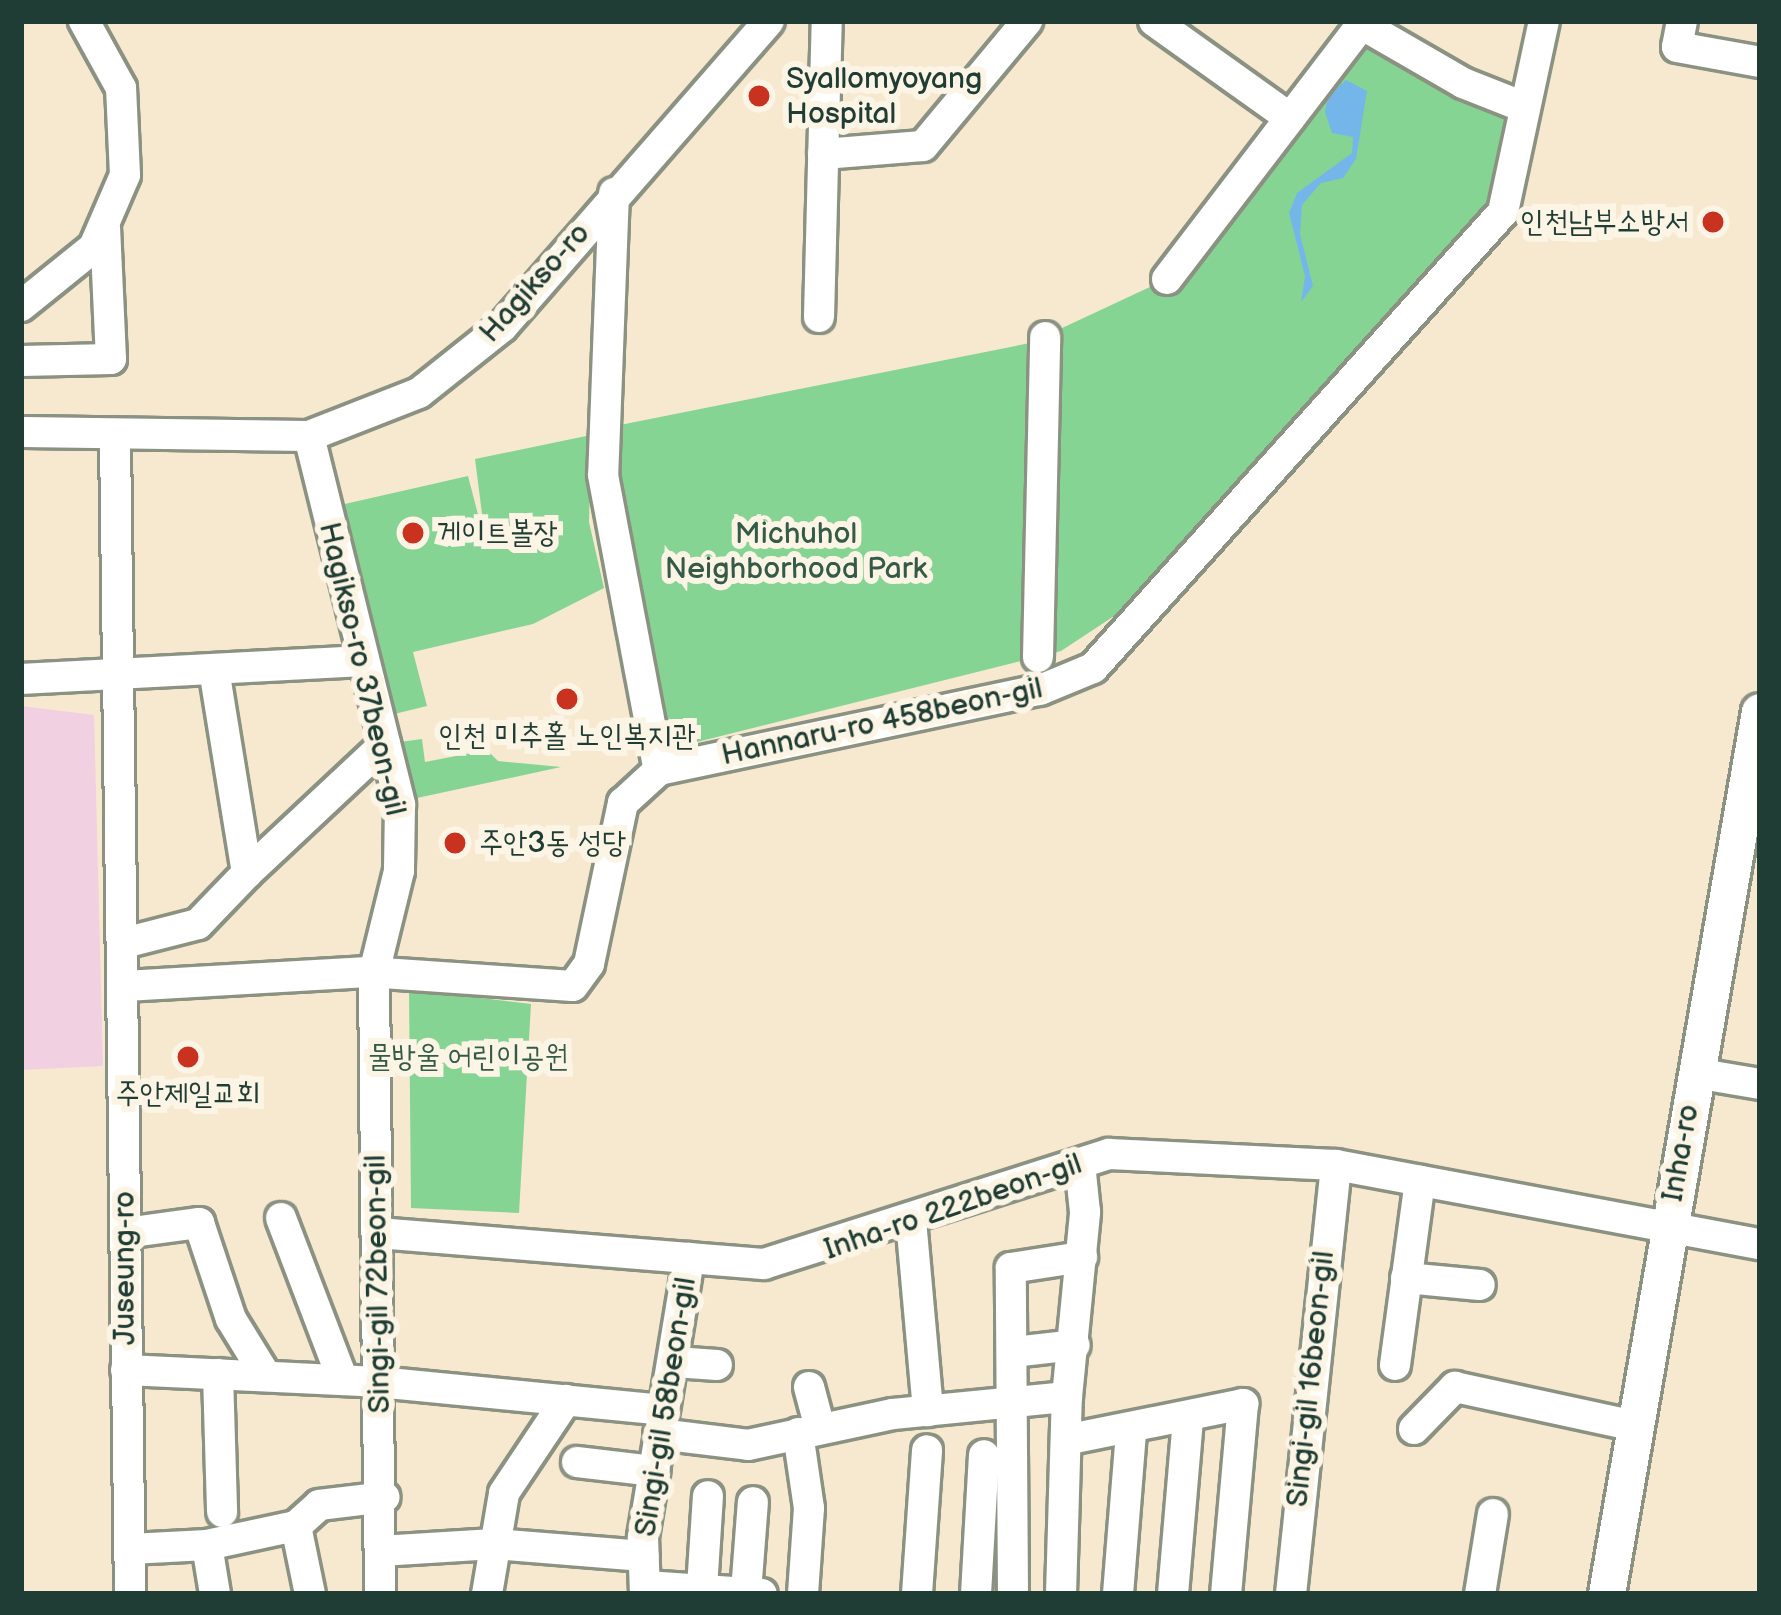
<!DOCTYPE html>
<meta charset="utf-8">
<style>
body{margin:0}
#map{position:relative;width:1781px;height:1615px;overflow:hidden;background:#f7e8d0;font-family:"Balsamiq Sans","Poor Story",sans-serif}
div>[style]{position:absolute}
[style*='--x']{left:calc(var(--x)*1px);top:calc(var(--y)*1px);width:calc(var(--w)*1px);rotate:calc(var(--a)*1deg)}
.built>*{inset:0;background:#f1d0e2}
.green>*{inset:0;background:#85d493}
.water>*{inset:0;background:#75b6ea}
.roads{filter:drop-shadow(3px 0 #8b9282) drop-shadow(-3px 0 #8b9282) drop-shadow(0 3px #8b9282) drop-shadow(0 -3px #8b9282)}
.minor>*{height:30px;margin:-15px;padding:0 15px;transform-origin:15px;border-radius:15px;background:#fff}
.major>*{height:36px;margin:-18px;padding:0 18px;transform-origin:18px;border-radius:18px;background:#fff}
.dots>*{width:33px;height:33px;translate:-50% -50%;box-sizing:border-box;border:6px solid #fcf5e5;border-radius:50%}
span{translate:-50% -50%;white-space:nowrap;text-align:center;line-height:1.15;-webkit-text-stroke:12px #fcf5e5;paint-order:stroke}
.poi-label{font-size:30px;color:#1f3d34}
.left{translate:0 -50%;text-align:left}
.right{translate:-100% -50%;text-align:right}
.street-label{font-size:30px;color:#1f3d34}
.park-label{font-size:30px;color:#335b47}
.frame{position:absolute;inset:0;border:24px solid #1f3d34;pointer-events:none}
</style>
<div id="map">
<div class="built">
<div style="clip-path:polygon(21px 706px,94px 715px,103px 1066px,21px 1070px)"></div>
</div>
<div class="green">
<div style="clip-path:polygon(1361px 24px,1506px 118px,1489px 217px,1146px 595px,1061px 651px,673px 748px,649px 700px,622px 573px,615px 426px,1030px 343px,1167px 279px)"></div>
<div style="clip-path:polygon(591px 435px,589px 522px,604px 588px,533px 624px,413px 652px,427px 706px,378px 718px,336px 506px,468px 476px,486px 545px,475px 459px)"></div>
<div style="clip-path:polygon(422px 739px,425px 762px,487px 750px,498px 761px,561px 767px,403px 801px,385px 744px)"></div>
<div style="clip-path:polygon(409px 989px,531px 1004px,519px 1213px,411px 1208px)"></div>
</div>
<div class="water">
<div style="clip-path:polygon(1346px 80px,1367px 91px,1356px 159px,1343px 178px,1321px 183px,1302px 205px,1300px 234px,1313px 286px,1301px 302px,1305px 276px,1289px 213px,1297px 193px,1352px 153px,1353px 137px,1332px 133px,1325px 112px,1328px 96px)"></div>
</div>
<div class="roads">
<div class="minor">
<div style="--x:1154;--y:21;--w:167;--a:35.5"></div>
<div style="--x:1682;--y:21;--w:26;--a:101"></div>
<div style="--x:1677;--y:47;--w:84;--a:10.2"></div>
<div style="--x:1361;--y:24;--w:118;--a:30"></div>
<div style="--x:1463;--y:83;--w:66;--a:21.5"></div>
<div style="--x:823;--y:154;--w:100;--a:-4.6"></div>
<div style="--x:923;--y:146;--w:163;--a:-50.2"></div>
<div style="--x:614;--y:193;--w:282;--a:92.2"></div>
<div style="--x:603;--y:475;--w:300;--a:79.3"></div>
<div style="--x:1167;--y:279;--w:325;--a:-52.6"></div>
<div style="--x:21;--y:306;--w:94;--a:-38.9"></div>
<div style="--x:94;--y:247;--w:78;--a:-66.7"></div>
<div style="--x:125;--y:175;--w:87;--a:-92.6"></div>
<div style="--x:121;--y:88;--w:77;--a:-118.9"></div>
<div style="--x:819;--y:317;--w:296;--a:-88.5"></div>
<div style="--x:21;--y:361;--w:90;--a:-1.3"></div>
<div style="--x:111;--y:359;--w:131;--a:-92.6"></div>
<div style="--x:21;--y:432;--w:288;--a:0.8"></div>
<div style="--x:309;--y:436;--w:118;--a:-21.4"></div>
<div style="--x:419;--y:393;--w:106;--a:-38.5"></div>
<div style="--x:502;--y:327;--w:406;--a:-48.9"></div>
<div style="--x:309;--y:436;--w:380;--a:76.1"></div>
<div style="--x:400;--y:805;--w:66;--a:90.9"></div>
<div style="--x:399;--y:871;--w:105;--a:103.8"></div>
<div style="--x:374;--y:973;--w:621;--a:89.45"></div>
<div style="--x:115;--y:437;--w:1157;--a:89.26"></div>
<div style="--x:1038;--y:657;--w:320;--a:-88.7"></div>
<div style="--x:21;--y:679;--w:342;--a:-3"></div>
<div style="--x:247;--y:873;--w:189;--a:-43.1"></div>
<div style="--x:124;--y:943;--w:76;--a:-14.4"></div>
<div style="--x:198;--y:924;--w:71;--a:-46.1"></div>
<div style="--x:247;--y:873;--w:206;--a:-99.2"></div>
<div style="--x:125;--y:986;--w:243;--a:-3.3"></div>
<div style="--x:368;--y:972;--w:205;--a:3.9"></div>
<div style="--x:573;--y:986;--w:27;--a:-54"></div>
<div style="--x:589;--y:964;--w:165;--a:-78.1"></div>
<div style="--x:623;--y:803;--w:49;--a:-42.5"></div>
<div style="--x:659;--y:770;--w:389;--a:-11.9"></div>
<div style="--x:1040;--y:690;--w:57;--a:-22.5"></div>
<div style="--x:1093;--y:668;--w:613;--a:-48.04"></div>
<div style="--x:1503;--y:212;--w:195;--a:-77.9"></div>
<div style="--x:1695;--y:1073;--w:66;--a:9.6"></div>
<div style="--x:281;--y:1218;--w:173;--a:69.1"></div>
<div style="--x:911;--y:1220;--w:192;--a:84.9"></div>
<div style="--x:125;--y:1233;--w:75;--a:-7.7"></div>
<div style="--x:199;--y:1223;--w:101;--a:71.6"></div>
<div style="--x:231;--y:1319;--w:67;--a:58.4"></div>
<div style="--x:377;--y:1233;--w:388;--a:4.6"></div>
<div style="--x:764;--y:1264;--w:362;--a:-17.7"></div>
<div style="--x:1109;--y:1154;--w:227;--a:2.8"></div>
<div style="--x:1336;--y:1165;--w:431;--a:10.6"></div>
<div style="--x:1406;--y:1278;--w:74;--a:5.4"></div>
<div style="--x:1014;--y:1352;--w:61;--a:-6.5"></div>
<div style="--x:675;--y:1362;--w:42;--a:4.1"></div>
<div style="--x:1395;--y:1365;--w:186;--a:-82.3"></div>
<div style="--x:126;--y:1370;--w:252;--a:2.7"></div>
<div style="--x:378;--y:1382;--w:286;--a:5.6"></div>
<div style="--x:218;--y:1374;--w:138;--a:88.3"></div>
<div style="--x:809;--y:1387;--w:42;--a:75"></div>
<div style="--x:1414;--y:1429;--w:59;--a:-45.7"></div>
<div style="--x:1455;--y:1387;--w:184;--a:12.2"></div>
<div style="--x:798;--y:1433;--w:76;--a:81.7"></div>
<div style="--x:809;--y:1508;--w:86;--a:94"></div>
<div style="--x:659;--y:1434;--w:90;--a:7"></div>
<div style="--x:748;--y:1445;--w:148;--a:-12.1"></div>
<div style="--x:893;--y:1414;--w:175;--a:-5.6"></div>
<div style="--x:1070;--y:1439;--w:177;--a:-11.4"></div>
<div style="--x:1243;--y:1404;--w:191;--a:95.1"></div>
<div style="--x:577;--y:1462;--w:78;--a:6.7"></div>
<div style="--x:296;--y:1526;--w:69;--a:78.4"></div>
<div style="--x:207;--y:1545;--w:50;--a:80.7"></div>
<div style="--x:130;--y:1549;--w:77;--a:-3"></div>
<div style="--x:207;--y:1545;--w:91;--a:-12.1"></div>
<div style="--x:296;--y:1526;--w:31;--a:-42"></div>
<div style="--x:319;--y:1505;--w:66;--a:-6.9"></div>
<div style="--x:380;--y:1551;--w:114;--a:-3.5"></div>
<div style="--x:494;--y:1544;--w:150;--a:4.6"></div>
<div style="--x:646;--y:1586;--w:116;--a:3.9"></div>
<div style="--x:702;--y:1588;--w:92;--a:-86.3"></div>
<div style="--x:746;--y:1592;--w:90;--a:-85.6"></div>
<div style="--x:487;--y:1594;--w:102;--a:-80.4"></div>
<div style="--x:504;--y:1493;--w:112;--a:-56.3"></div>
<div style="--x:645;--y:1594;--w:57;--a:-92"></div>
<div style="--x:643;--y:1537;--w:283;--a:-80.6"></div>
<div style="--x:917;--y:1594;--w:144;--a:-86"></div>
<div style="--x:976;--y:1594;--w:139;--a:-86.7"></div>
<div style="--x:1013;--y:1594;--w:326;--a:-90.4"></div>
<div style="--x:1011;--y:1268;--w:72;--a:-8.8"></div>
<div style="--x:1061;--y:1594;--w:197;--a:-88.3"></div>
<div style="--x:1067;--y:1397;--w:186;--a:-84.4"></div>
<div style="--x:1085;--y:1212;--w:48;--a:-95.9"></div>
<div style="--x:1118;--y:1594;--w:163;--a:-85.4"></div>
<div style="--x:1173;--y:1594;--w:177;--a:-85.1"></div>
<div style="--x:1291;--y:1594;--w:431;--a:-84"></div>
<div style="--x:1480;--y:1594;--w:81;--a:-80.8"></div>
</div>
<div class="major">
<div style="--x:1607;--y:1594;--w:895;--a:-80.16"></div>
</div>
</div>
<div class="dots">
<div style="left:759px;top:96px;background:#c8321e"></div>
<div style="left:1713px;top:222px;background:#c8321e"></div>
<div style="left:413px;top:533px;background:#c8321e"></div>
<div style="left:567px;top:699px;background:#c8321e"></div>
<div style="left:455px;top:843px;background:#c8321e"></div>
<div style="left:188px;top:1057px;background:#c8321e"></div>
</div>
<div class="poi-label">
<span class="left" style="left:786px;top:96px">Syallomyoyang<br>Hospital</span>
<span class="right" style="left:1689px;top:222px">인천남부소방서</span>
<span class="left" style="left:437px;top:533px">게이트볼장</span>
<span style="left:567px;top:736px">인천 미추홀 노인복지관</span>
<span class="left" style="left:479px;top:843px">주안3동 성당</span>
<span style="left:188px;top:1094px">주안제일교회</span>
</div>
<div class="street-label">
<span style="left:535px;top:283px;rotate:-48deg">Hagikso-ro</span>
<span style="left:362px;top:669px;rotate:77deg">Hagikso-ro 37beon-gil</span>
<span style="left:882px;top:722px;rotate:-12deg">Hannaru-ro 458beon-gil</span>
<span style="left:1681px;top:1153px;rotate:-80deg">Inha-ro</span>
<span style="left:953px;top:1207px;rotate:-19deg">Inha-ro 222beon-gil</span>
<span style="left:125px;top:1268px;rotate:-90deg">Juseung-ro</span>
<span style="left:378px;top:1284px;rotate:-91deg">Singi-gil 72beon-gil</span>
<span style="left:1311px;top:1379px;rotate:-84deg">Singi-gil 16beon-gil</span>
<span style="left:666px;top:1407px;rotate:-81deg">Singi-gil 58beon-gil</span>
</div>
<div class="park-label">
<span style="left:796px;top:551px">Michuhol<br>Neighborhood Park</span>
<span style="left:468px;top:1057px">물방울 어린이공원</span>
</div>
<div class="frame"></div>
</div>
